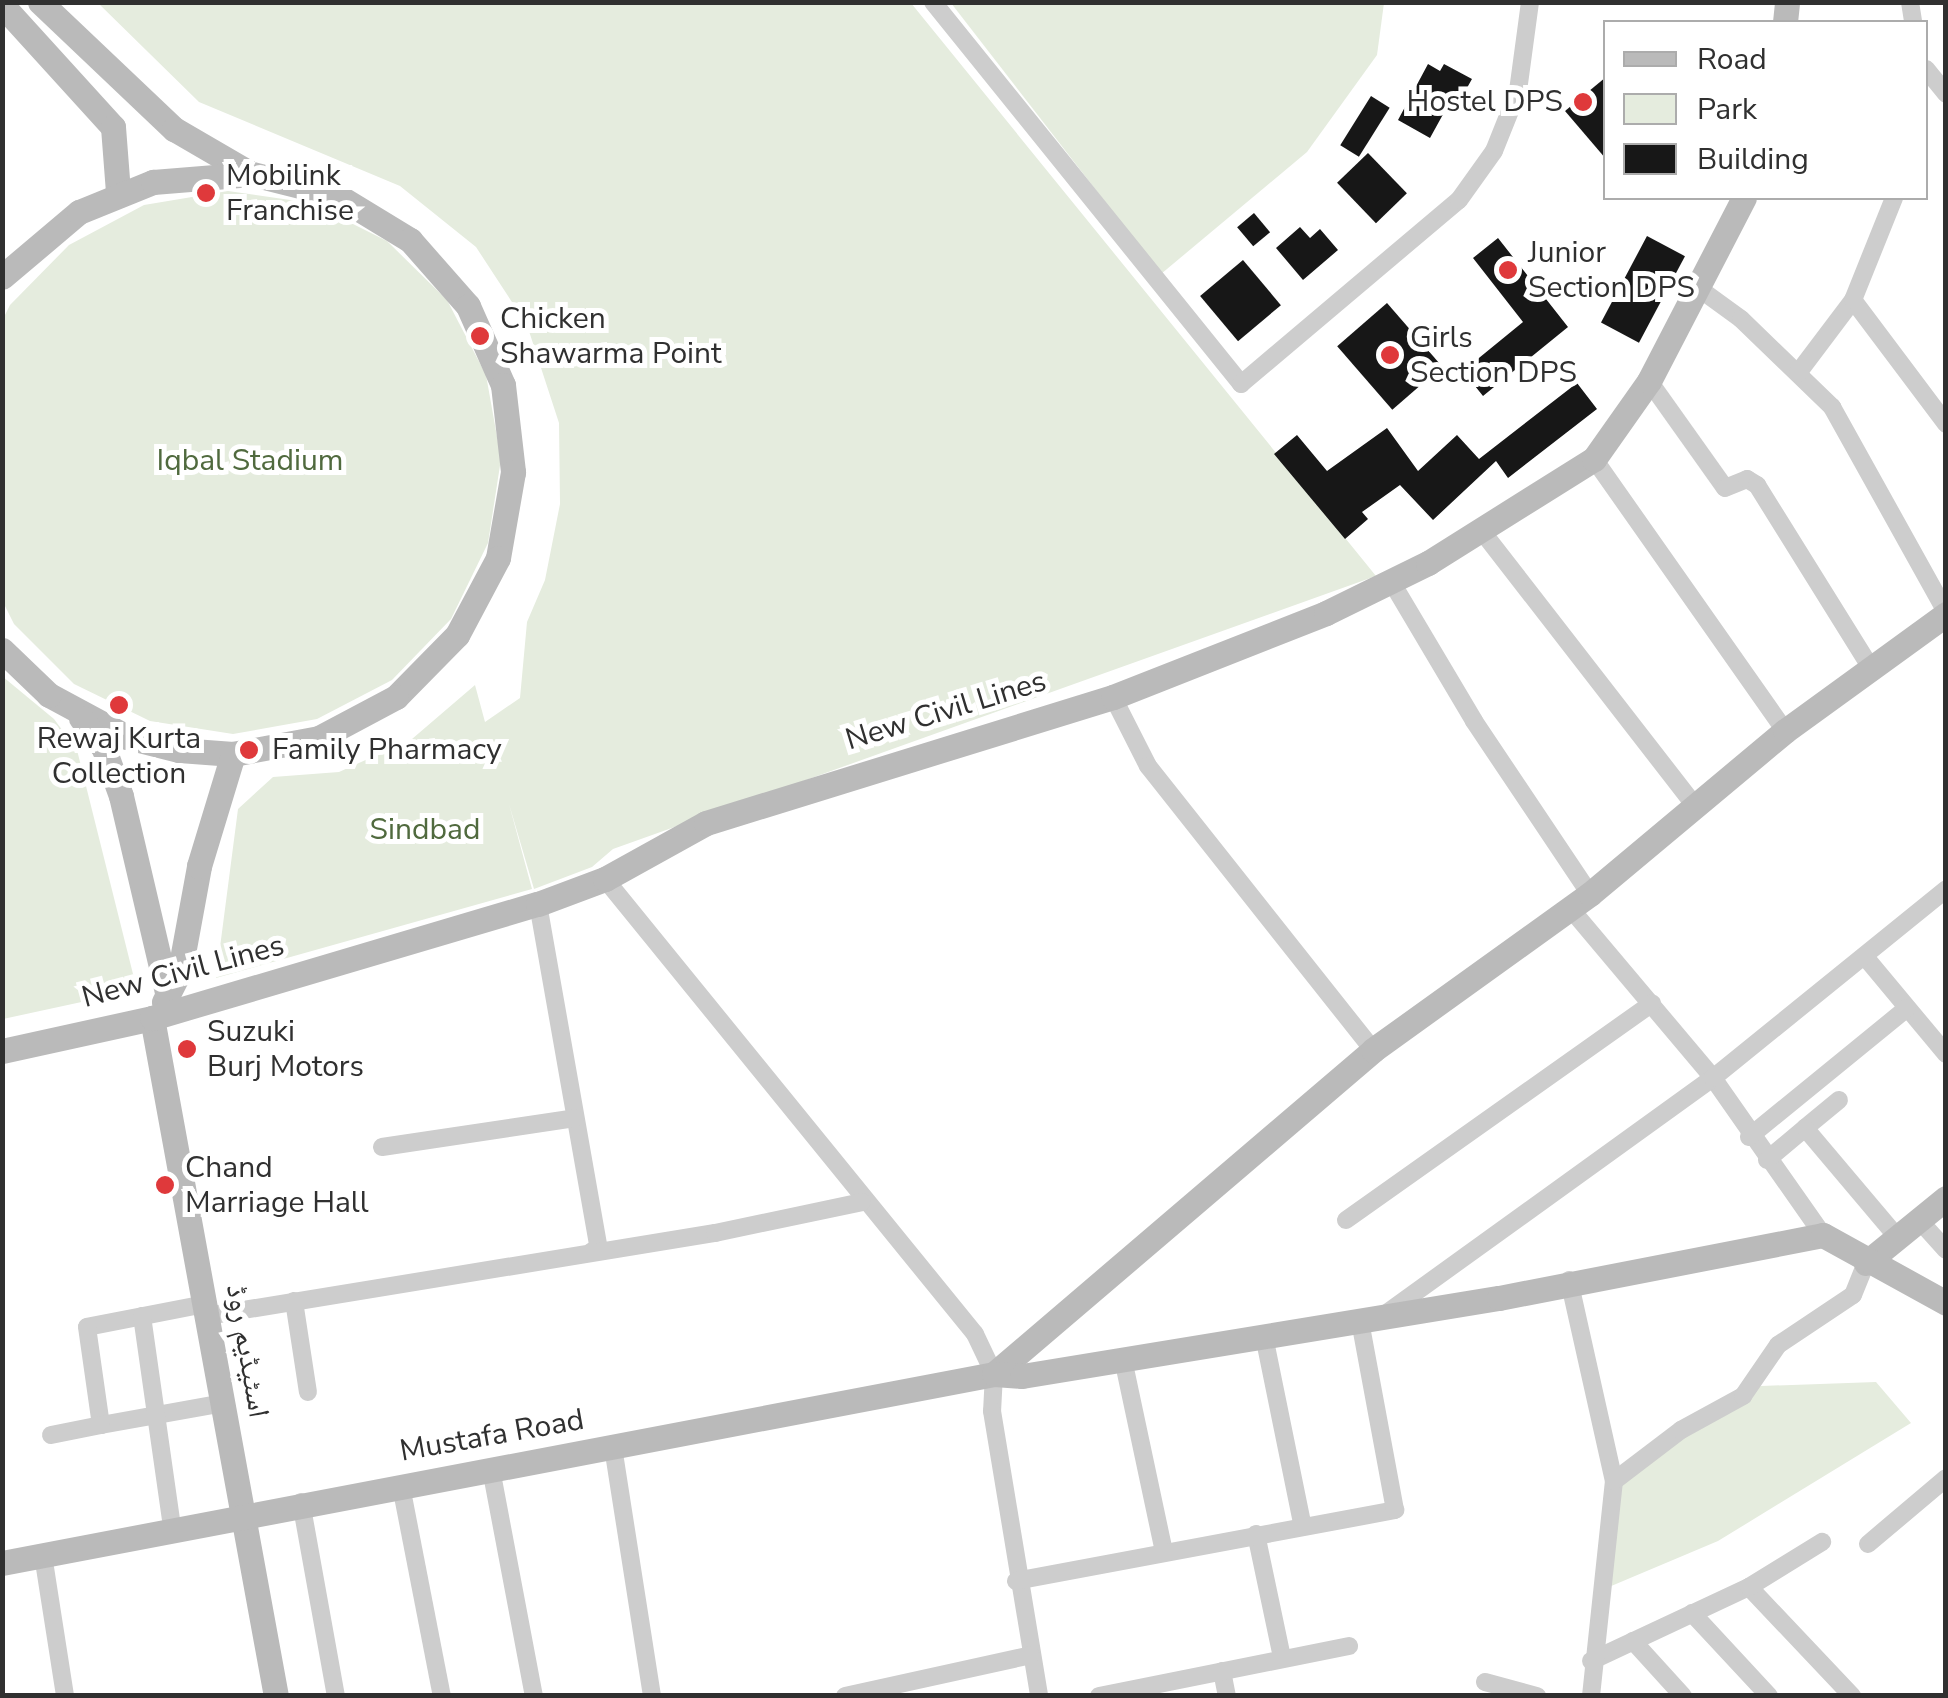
<!DOCTYPE html>
<meta charset="utf-8">
<style>
body{margin:0}
#map{position:relative;width:1948px;height:1698px;overflow:hidden;background:#fff;font-family:"Nunito Sans","Noto Naskh Arabic",sans-serif}
div>[style]{position:absolute}
[style*='--x']{left:calc(var(--x)*1px);top:calc(var(--y)*1px);width:calc(var(--w)*1px);rotate:calc(var(--a)*1deg)}
.green>*{inset:0;background:#e5ecde}
.building>*{inset:0;background:#171717;transform-origin:0 0}
.street>*{height:18px;margin:-9px;padding:0 9px;transform-origin:9px;border-radius:9px;background:#cdcdcd}
.secondary>*{height:25px;margin:-12.5px;padding:0 12.5px;transform-origin:12.5px;border-radius:12.5px;background:#bababa}
.dots>*{width:28px;height:28px;translate:-50% -50%;box-sizing:border-box;border:5px solid #fff;border-radius:50%}
span{translate:-50% -50%;white-space:nowrap;text-align:center;line-height:1.15;-webkit-text-stroke:10px #fff;paint-order:stroke}
.poi-label{font-size:30px;color:#303030}
.right{translate:-100% -50%;text-align:right}
.left{translate:0 -50%;text-align:left}
.park-label{font-size:30px;color:#506a3e}
.street-label{font-size:30px;color:#303030}
.frame{position:absolute;inset:0;border:5px solid #303030;pointer-events:none}
.legend{position:absolute;left:1603px;top:20px;width:325px;height:180px;box-sizing:border-box;background:#fff;border:2px solid #acacac;margin:0;padding:12px 18px;list-style:none;font-size:30px;color:#303030}
.legend li{display:flex;align-items:center;gap:20px;height:50px}
.legend b{width:50px;border:2px solid #acacac}
</style>
<div id="map">
<div class="green">
<div style="clip-path:polygon(98px 3px,911px 3px,1376px 576px,613px 849px,592px 867px,534px 889px,509px 804px,532px 889px,216px 978px,238px 809px,273px 777px,339px 772px,412px 739px,475px 685px,485px 722px,520px 698px,527px 622px,545px 580px,560px 504px,559px 423px,527px 325px,476px 247px,400px 186px,199px 102px)"></div>
<div style="clip-path:polygon(951px 3px,1384px 3px,1377px 55px,1307px 152px,1161px 274px)"></div>
<div style="clip-path:polygon(228px 191px,311px 203px,387px 241px,447px 300px,486px 375px,501px 459px,488px 543px,451px 619px,392px 680px,317px 719px,233px 734px,150px 721px,74px 684px,14px 624px,3px 602px,2px 321px,10px 305px,69px 245px,144px 205px)"></div>
<div style="clip-path:polygon(2px 676px,54px 719px,77px 750px,137px 990px,3px 1019px)"></div>
<div style="clip-path:polygon(1876px 1382px,1911px 1423px,1718px 1541px,1597px 1592px,1619px 1490px,1634px 1459px,1716px 1403px,1761px 1386px)"></div>
</div>
<div class="building">
<div style="clip-path:polygon(1428px 64px,1440px 71px,1444px 64px,1472px 79px,1459px 102px,1452px 98px,1430px 138px,1398px 120px)"></div>
<div style="clip-path:polygon(1606px 77px,1606px 159px,1565px 111px)"></div>
<div style="left:1371px;top:96px;width:22px;height:58px;rotate:32deg"></div>
<div style="left:1368px;top:153px;width:56px;height:43px;rotate:46deg"></div>
<div style="left:1254px;top:213px;width:25px;height:22px;rotate:50deg"></div>
<div style="clip-path:polygon(1300px 227px,1310px 238px,1320px 229px,1338px 250px,1303px 280px,1276px 248px)"></div>
<div style="left:1647px;top:236px;width:43px;height:98px;rotate:28deg"></div>
<div style="clip-path:polygon(1498px 238px,1568px 327px,1483px 396px,1463px 371px,1523px 322px,1473px 258px)"></div>
<div style="left:1243px;top:260px;width:59px;height:56px;rotate:50deg"></div>
<div style="left:1387px;top:303px;width:84px;height:66px;rotate:49deg"></div>
<div style="clip-path:polygon(1577px 383px,1597px 409px,1508px 478px,1496px 461px,1433px 520px,1400px 485px,1362px 512px,1368px 519px,1345px 539px,1274px 454px,1297px 435px,1327px 471px,1387px 428px,1418px 471px,1457px 435px,1479px 459px)"></div>
</div>
<div class="street">
<div style="--x:933;--y:2;--w:491;--a:51.1"></div>
<div style="--x:1241;--y:384;--w:285;--a:-40.2"></div>
<div style="--x:1459;--y:200;--w:60;--a:-54.5"></div>
<div style="--x:1494;--y:151;--w:65;--a:-68.2"></div>
<div style="--x:1518;--y:91;--w:90;--a:-82.3"></div>
<div style="--x:1910;--y:2;--w:20;--a:81"></div>
<div style="--x:1926;--y:69;--w:32;--a:51"></div>
<div style="--x:1697;--y:287;--w:54;--a:36"></div>
<div style="--x:1741;--y:319;--w:127;--a:44"></div>
<div style="--x:1832;--y:407;--w:235;--a:60.9"></div>
<div style="--x:1853;--y:300;--w:155;--a:53.1"></div>
<div style="--x:1798;--y:373;--w:91;--a:-53"></div>
<div style="--x:1853;--y:300;--w:110;--a:-68.1"></div>
<div style="--x:1649;--y:381;--w:131;--a:54.6"></div>
<div style="--x:1725;--y:488;--w:24;--a:-22"></div>
<div style="--x:1747;--y:479;--w:12;--a:31"></div>
<div style="--x:1757;--y:485;--w:218;--a:58.1"></div>
<div style="--x:1594;--y:459;--w:332;--a:54.9"></div>
<div style="--x:1481;--y:530;--w:349;--a:52.2"></div>
<div style="--x:1391;--y:581;--w:163;--a:59.3"></div>
<div style="--x:1474;--y:721;--w:208;--a:56.2"></div>
<div style="--x:1113;--y:697;--w:77;--a:63.1"></div>
<div style="--x:1148;--y:766;--w:362;--a:51.6"></div>
<div style="--x:605;--y:879;--w:586;--a:50.88"></div>
<div style="--x:975;--y:1334;--w:44;--a:64.6"></div>
<div style="--x:994;--y:1374;--w:37;--a:93"></div>
<div style="--x:992;--y:1411;--w:289;--a:80.6"></div>
<div style="--x:538;--y:904;--w:352;--a:80"></div>
<div style="--x:599;--y:1251;--w:7;--a:180"></div>
<div style="--x:1570;--y:908;--w:222;--a:49.9"></div>
<div style="--x:1713;--y:1078;--w:192;--a:55"></div>
<div style="--x:1866;--y:958;--w:125;--a:50.2"></div>
<div style="--x:1805;--y:1128;--w:44;--a:-39.5"></div>
<div style="--x:1749;--y:1137;--w:204;--a:-39.2"></div>
<div style="--x:382;--y:1147;--w:195;--a:-8.5"></div>
<div style="--x:1767;--y:1160;--w:50;--a:-40.1"></div>
<div style="--x:1805;--y:1128;--w:143;--a:49.8"></div>
<div style="--x:1346;--y:1220;--w:375;--a:-35.3"></div>
<div style="--x:1919;--y:1220;--w:40;--a:48"></div>
<div style="--x:1569;--y:1280;--w:206;--a:77.4"></div>
<div style="--x:294;--y:1301;--w:92;--a:81.3"></div>
<div style="--x:205;--y:1304;--w:120;--a:169"></div>
<div style="--x:87;--y:1327;--w:99;--a:81.9"></div>
<div style="--x:101;--y:1425;--w:124;--a:-10.2"></div>
<div style="--x:1384;--y:1315;--w:405;--a:-35.8"></div>
<div style="--x:1713;--y:1078;--w:300;--a:-39"></div>
<div style="--x:142;--y:1316;--w:213;--a:81.9"></div>
<div style="--x:207;--y:1316;--w:515;--a:-9.28"></div>
<div style="--x:715;--y:1233;--w:150;--a:-11.9"></div>
<div style="--x:1264;--y:1336;--w:191;--a:78.5"></div>
<div style="--x:1123;--y:1359;--w:197;--a:78"></div>
<div style="--x:51;--y:1435;--w:51;--a:-11.3"></div>
<div style="--x:613;--y:1447;--w:252;--a:81.1"></div>
<div style="--x:491;--y:1469;--w:231;--a:79.3"></div>
<div style="--x:401;--y:1486;--w:214;--a:79"></div>
<div style="--x:301;--y:1502;--w:197;--a:79.8"></div>
<div style="--x:1256;--y:1534;--w:126;--a:78.1"></div>
<div style="--x:1868;--y:1544;--w:102;--a:-40.2"></div>
<div style="--x:43;--y:1555;--w:143;--a:81.1"></div>
<div style="--x:1016;--y:1581;--w:386;--a:-10.6"></div>
<div style="--x:1395;--y:1510;--w:192;--a:-100.5"></div>
<div style="--x:1749;--y:1587;--w:150;--a:46.6"></div>
<div style="--x:1692;--y:1613;--w:113;--a:47.1"></div>
<div style="--x:1633;--y:1641;--w:74;--a:47.7"></div>
<div style="--x:1591;--y:1661;--w:174;--a:-25.1"></div>
<div style="--x:1749;--y:1587;--w:86;--a:-31.7"></div>
<div style="--x:1222;--y:1671;--w:25;--a:79"></div>
<div style="--x:1485;--y:1682;--w:54;--a:15.1"></div>
<div style="--x:845;--y:1696;--w:190;--a:-12.4"></div>
<div style="--x:1099;--y:1696;--w:255;--a:-11.3"></div>
<div style="--x:1591;--y:1696;--w:216;--a:-83.9"></div>
<div style="--x:1614;--y:1481;--w:84;--a:-37.3"></div>
<div style="--x:1681;--y:1430;--w:71;--a:-28.7"></div>
<div style="--x:1743;--y:1396;--w:62;--a:-55.5"></div>
<div style="--x:1778;--y:1345;--w:90;--a:-33.7"></div>
<div style="--x:1853;--y:1295;--w:35;--a:-68"></div>
</div>
<div class="secondary">
<div style="--x:40;--y:2;--w:185;--a:43.5"></div>
<div style="--x:174;--y:129;--w:86;--a:30.2"></div>
<div style="--x:2;--y:5;--w:165;--a:47.7"></div>
<div style="--x:113;--y:127;--w:65;--a:85.6"></div>
<div style="--x:1785;--y:22;--w:20;--a:-84"></div>
<div style="--x:2;--y:277;--w:101;--a:-40.2"></div>
<div style="--x:79;--y:212;--w:80;--a:-22.1"></div>
<div style="--x:153;--y:182;--w:99;--a:-4.6"></div>
<div style="--x:252;--y:174;--w:87;--a:14"></div>
<div style="--x:336;--y:195;--w:87;--a:31.3"></div>
<div style="--x:410;--y:240;--w:88;--a:48.7"></div>
<div style="--x:468;--y:306;--w:86;--a:66.1"></div>
<div style="--x:503;--y:385;--w:88;--a:83.4"></div>
<div style="--x:513;--y:472;--w:87;--a:99.9"></div>
<div style="--x:498;--y:558;--w:87;--a:118"></div>
<div style="--x:457;--y:635;--w:87;--a:134.5"></div>
<div style="--x:396;--y:697;--w:87;--a:152"></div>
<div style="--x:319;--y:738;--w:87;--a:169.5"></div>
<div style="--x:233;--y:754;--w:54;--a:-175.8"></div>
<div style="--x:179;--y:750;--w:54;--a:-166"></div>
<div style="--x:127;--y:737;--w:89;--a:-151.7"></div>
<div style="--x:49;--y:695;--w:65;--a:-136.2"></div>
<div style="--x:81;--y:718;--w:39;--a:53"></div>
<div style="--x:104;--y:749;--w:50;--a:70.1"></div>
<div style="--x:121;--y:796;--w:206;--a:76.8"></div>
<div style="--x:164;--y:1002;--w:36;--a:-63"></div>
<div style="--x:180;--y:970;--w:106;--a:-79.6"></div>
<div style="--x:199;--y:866;--w:117;--a:-73.1"></div>
<div style="--x:152;--y:1018;--w:689;--a:79.64"></div>
<div style="--x:2;--y:1051;--w:154;--a:-12.4"></div>
<div style="--x:152;--y:1018;--w:402;--a:-16.5"></div>
<div style="--x:538;--y:904;--w:72;--a:-20.5"></div>
<div style="--x:605;--y:879;--w:115;--a:-29"></div>
<div style="--x:706;--y:823;--w:426;--a:-17.2"></div>
<div style="--x:1113;--y:697;--w:229;--a:-21.5"></div>
<div style="--x:1326;--y:613;--w:114;--a:-26.1"></div>
<div style="--x:1428;--y:563;--w:196;--a:-32.1"></div>
<div style="--x:1594;--y:459;--w:95;--a:-54.8"></div>
<div style="--x:1649;--y:381;--w:206;--a:-62.6"></div>
<div style="--x:1866;--y:1263;--w:103;--a:-39.1"></div>
<div style="--x:994;--y:1374;--w:499;--a:-40.5"></div>
<div style="--x:1373;--y:1050;--w:267;--a:-35.7"></div>
<div style="--x:1590;--y:894;--w:254;--a:-39.9"></div>
<div style="--x:1785;--y:731;--w:199;--a:-36"></div>
<div style="--x:2;--y:1563;--w:1010;--a:-10.79"></div>
<div style="--x:994;--y:1374;--w:28;--a:4"></div>
<div style="--x:1022;--y:1376;--w:483;--a:-9.3"></div>
<div style="--x:1499;--y:1298;--w:330;--a:-11"></div>
<div style="--x:1823;--y:1235;--w:141;--a:28.9"></div>
</div>
<div class="dots">
<div style="left:1583px;top:102px;background:#df393b"></div>
<div style="left:206px;top:193px;background:#df393b"></div>
<div style="left:1508px;top:270px;background:#df393b"></div>
<div style="left:480px;top:336px;background:#df393b"></div>
<div style="left:1390px;top:355px;background:#df393b"></div>
<div style="left:119px;top:705px;background:#df393b"></div>
<div style="left:249px;top:750px;background:#df393b"></div>
<div style="left:187px;top:1049px;background:#df393b"></div>
<div style="left:165px;top:1185px;background:#df393b"></div>
</div>
<div class="poi-label">
<span class="right" style="left:1563px;top:102px">Hostel DPS</span>
<span class="left" style="left:226px;top:193px">Mobilink<br>Franchise</span>
<span class="left" style="left:1528px;top:270px">Junior<br>Section DPS</span>
<span class="left" style="left:500px;top:336px">Chicken<br>Shawarma Point</span>
<span class="left" style="left:1410px;top:355px">Girls<br>Section DPS</span>
<span style="left:119px;top:756px">Rewaj Kurta<br>Collection</span>
<span class="left" style="left:272px;top:750px">Family Pharmacy</span>
<span class="left" style="left:207px;top:1049px">Suzuki<br>Burj Motors</span>
<span class="left" style="left:185px;top:1185px">Chand<br>Marriage Hall</span>
</div>
<div class="park-label">
<span style="left:250px;top:461px">Iqbal Stadium</span>
<span style="left:425px;top:830px">Sindbad</span>
</div>
<div class="street-label">
<span style="left:946px;top:711px;rotate:-17deg">New Civil Lines</span>
<span style="left:183px;top:972px;rotate:-15deg">New Civil Lines</span>
<span style="left:247px;top:1351px;rotate:80deg">اسٹیڈیم روڈ</span>
<span style="left:492px;top:1436px;rotate:-10deg">Mustafa Road</span>
</div>
<div class="frame"></div>
<ul class="legend">
<li><b style="height:12px;background:#bababa"></b>Road</li>
<li><b style="height:28px;background:#e5ecde"></b>Park</li>
<li><b style="height:28px;background:#171717"></b>Building</li>
</ul>
</div>
